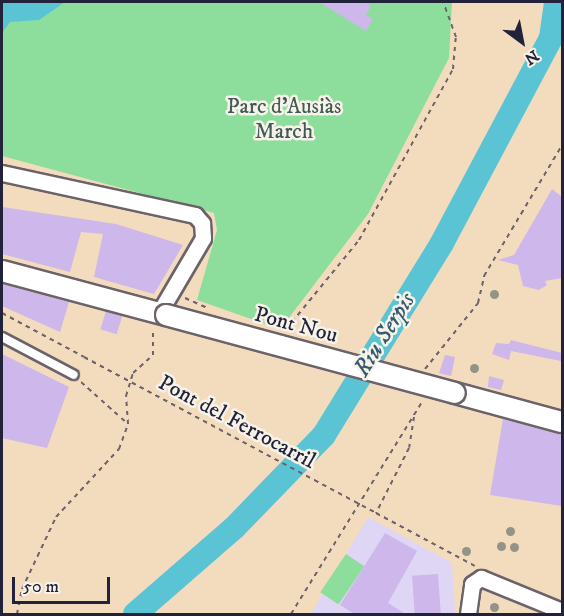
<!DOCTYPE html>
<meta charset="utf-8">
<style>
body{margin:0}
#map{position:relative;width:564px;height:616px;overflow:hidden;background:#f3dbbe;font-family:"IM FELL DW Pica",serif}
div>[style]{position:absolute}
[style*='--x']{left:calc(var(--x)*1px);top:calc(var(--y)*1px);width:calc(var(--w)*1px);rotate:calc(var(--a)*1deg)}
.built>*{inset:0;background:#dfd5f5}
.green>*{inset:0;background:#8dde9d;transform-origin:0 0}
.water>*{inset:0;background:#5ac4d5}
.river>*{height:24px;margin:-12px;padding:0 12px;transform-origin:12px;border-radius:12px;background:#5ac4d5}
.building>*{inset:0;background:#cdb7eb;transform-origin:0 0}
.path>*{height:2px;margin-top:-1px;transform-origin:0;background:repeating-linear-gradient(90deg,#6b6369 0 4.5px,transparent 0 9px)}
.roads{filter:drop-shadow(2px 0 #6b6369) drop-shadow(-2px 0 #6b6369) drop-shadow(0 2px #6b6369) drop-shadow(0 -2px #6b6369)}
.service>*{height:8px;margin:-4px;padding:0 4px;transform-origin:4px;border-radius:4px;background:#fff}
.minor>*{height:15px;margin:-7.5px;padding:0 7.5px;transform-origin:7.5px;border-radius:7.5px;background:#fff}
.tertiary>*{height:20px;margin:-10px;padding:0 10px;transform-origin:10px;border-radius:10px;background:#fff}
.path-bridge>*{height:2px;margin-top:-1px;transform-origin:0;background:repeating-linear-gradient(90deg,#6b6369 0 4.5px,transparent 0 9px)}
.bridges{filter:drop-shadow(2px 0 #6b6369) drop-shadow(-2px 0 #6b6369) drop-shadow(0 2px #6b6369) drop-shadow(0 -2px #6b6369)}
.tertiary-bridge>*{height:20px;margin:-10px;padding:0 10px;transform-origin:10px;border-radius:10px;background:#fff}
.trees>*{width:9px;height:9px;margin:-4.5px;border-radius:50%;background:#929486}
span{translate:-50% -50%;white-space:nowrap;text-align:center;line-height:1.15;-webkit-text-stroke:5px #f7f3e8;paint-order:stroke}
.park-label{font-size:22px;color:#425a58}
.street-label{font-size:22px;color:#22223b}
.water-label{font-size:24px;color:#365b71;font-style:italic}
.frame{position:absolute;inset:0;border:3px solid #22223b;pointer-events:none}
.north{position:absolute;left:492px;top:12px;width:60px;height:60px;-webkit-text-stroke:4px #f7f3e8;paint-order:stroke;rotate:148deg;font-size:16px;font-weight:700;line-height:24px;text-align:center;color:#22223b}
.north::after{content:'';display:block;margin:auto;width:21px;height:27px;background:#22223b;clip-path:polygon(50% 0,100% 100%,50% 72%,0 100%)}
.scale{position:absolute;left:12px;top:577px;width:98px;height:27px;box-sizing:border-box;border:3px solid #22223b;border-top:0;padding-left:8px;font-size:18px;line-height:21px;white-space:nowrap;color:#22223b;-webkit-text-stroke:4px #f7f3e8;paint-order:stroke}
</style>
<div id="map">
<div class="built">
<div style="clip-path:polygon(368px 517px,452px 563px,455px 614px,311px 614px)"></div>
</div>
<div class="green">
<div style="clip-path:polygon(2px 2px,452px 2px,449px 58px,368px 214px,288px 319px,271px 326px,197px 300px,217px 230px,214px 213px,2px 156px)"></div>
<div style="left:346px;top:554px;width:22px;height:46px;rotate:34deg"></div>
</div>
<div class="water">
<div style="clip-path:polygon(2px 2px,65px 2px,39px 20px,10px 22px,2px 33px)"></div>
</div>
<div class="river">
<div style="--x:135;--y:614;--w:131;--a:-41"></div>
<div style="--x:234;--y:528;--w:129;--a:-45.9"></div>
<div style="--x:324;--y:435;--w:225;--a:-58.4"></div>
<div style="--x:442;--y:243;--w:232;--a:-62"></div>
<div style="--x:551;--y:38;--w:36;--a:-82"></div>
</div>
<div class="building">
<div style="clip-path:polygon(319px 2px,364px 2px,371px 6px,366px 15px,373px 19px,366px 31px)"></div>
<div style="clip-path:polygon(552px 189px,562px 197px,562px 278px,545px 281px,547px 285px,539px 290px,523px 286px,518px 265px,498px 260px,514px 255px)"></div>
<div style="clip-path:polygon(2px 207px,116px 224px,183px 245px,154px 294px,94px 277px,103px 234px,81px 232px,70px 272px,2px 254px)"></div>
<div style="clip-path:polygon(2px 284px,69px 302px,60px 332px,2px 306px)"></div>
<div style="left:106px;top:311px;width:17px;height:19px;rotate:17deg"></div>
<div style="clip-path:polygon(511px 340px,562px 353px,561px 361px,511px 351px,509px 360px,492px 354px,496px 343px,509px 344px)"></div>
<div style="clip-path:polygon(2px 354px,69px 387px,47px 448px,2px 438px)"></div>
<div style="clip-path:polygon(445px 355px,455px 357px,451px 376px,439px 373px)"></div>
<div style="clip-path:polygon(489px 376px,504px 380px,501px 390px,488px 387px)"></div>
<div style="clip-path:polygon(503px 419px,562px 435px,562px 506px,490px 495px)"></div>
<div style="clip-path:polygon(385px 533px,417px 551px,388px 603px,407px 615px,356px 615px,340px 605px)"></div>
<div style="left:438px;top:574px;width:41px;height:26px;rotate:86deg"></div>
</div>
<div class="path">
<div style="--x:185;--y:298;--w:24;--a:24"></div>
<div style="--x:2;--y:313;--w:93;--a:28.2"></div>
<div style="--x:281;--y:328;--w:13;--a:-29"></div>
<div style="--x:292;--y:322;--w:106;--a:-50.7"></div>
<div style="--x:359;--y:240;--w:195;--a:-61.2"></div>
<div style="--x:453;--y:69;--w:32;--a:-85"></div>
<div style="--x:456;--y:37;--w:37;--a:-110"></div>
<div style="--x:425;--y:369;--w:85;--a:-51.2"></div>
<div style="--x:478;--y:303;--w:28;--a:-77"></div>
<div style="--x:484;--y:276;--w:152;--a:-59.2"></div>
<div style="--x:81;--y:382;--w:63;--a:41.8"></div>
<div style="--x:414;--y:417;--w:31;--a:99"></div>
<div style="--x:409;--y:448;--w:73;--a:116.9"></div>
<div style="--x:376;--y:513;--w:112;--a:28.2"></div>
<div style="--x:17;--y:614;--w:25;--a:-79"></div>
<div style="--x:22;--y:589;--w:80;--a:-64.7"></div>
<div style="--x:56;--y:517;--w:93;--a:-47.2"></div>
<div style="--x:119;--y:449;--w:27;--a:-70"></div>
<div style="--x:128;--y:424;--w:28;--a:-94"></div>
<div style="--x:126;--y:396;--w:24;--a:-73"></div>
<div style="--x:133;--y:373;--w:27;--a:-42"></div>
<div style="--x:153;--y:355;--w:27;--a:-90"></div>
<div style="--x:291;--y:614;--w:251;--a:-58.3"></div>
</div>
<div class="roads">
<div class="service">
<div style="--x:2;--y:337;--w:81;--a:27.8"></div>
</div>
<div class="minor">
<div style="--x:2;--y:173;--w:198;--a:12.3"></div>
<div style="--x:195;--y:215;--w:11;--a:49"></div>
<div style="--x:202;--y:223;--w:15;--a:86"></div>
<div style="--x:203;--y:238;--w:87;--a:120.4"></div>
<div style="--x:468;--y:614;--w:30;--a:-82"></div>
<div style="--x:472;--y:584;--w:11;--a:-34"></div>
<div style="--x:481;--y:578;--w:87;--a:22.2"></div>
</div>
<div class="tertiary">
<div style="--x:2;--y:271;--w:170;--a:15"></div>
<div style="--x:455;--y:393;--w:111;--a:15.2"></div>
</div>
</div>
<div class="path-bridge">
<div style="--x:84;--y:357;--w:331;--a:28.1"></div>
</div>
<div class="bridges">
<div class="tertiary-bridge">
<div style="--x:166;--y:315;--w:299;--a:15.1"></div>
</div>
</div>
<div class="trees">
<div style="left:494px;top:294px"></div>
<div style="left:474px;top:368px"></div>
<div style="left:510px;top:531px"></div>
<div style="left:501px;top:546px"></div>
<div style="left:514px;top:547px"></div>
<div style="left:466px;top:551px"></div>
<div style="left:494px;top:607px"></div>
</div>
<div class="park-label">
<span style="left:284px;top:119px">Parc d'Ausiàs<br>March</span>
</div>
<div class="street-label">
<span style="left:296px;top:325px;rotate:15deg">Pont Nou</span>
<span style="left:237px;top:422px;rotate:28deg">Pont del Ferrocarril</span>
</div>
<div class="water-label">
<span style="left:385px;top:335px;rotate:-58deg">Riu Serpis</span>
</div>
<div class="frame"></div>
<div class="north">N</div>
<div class="scale">50 m</div>
</div>
